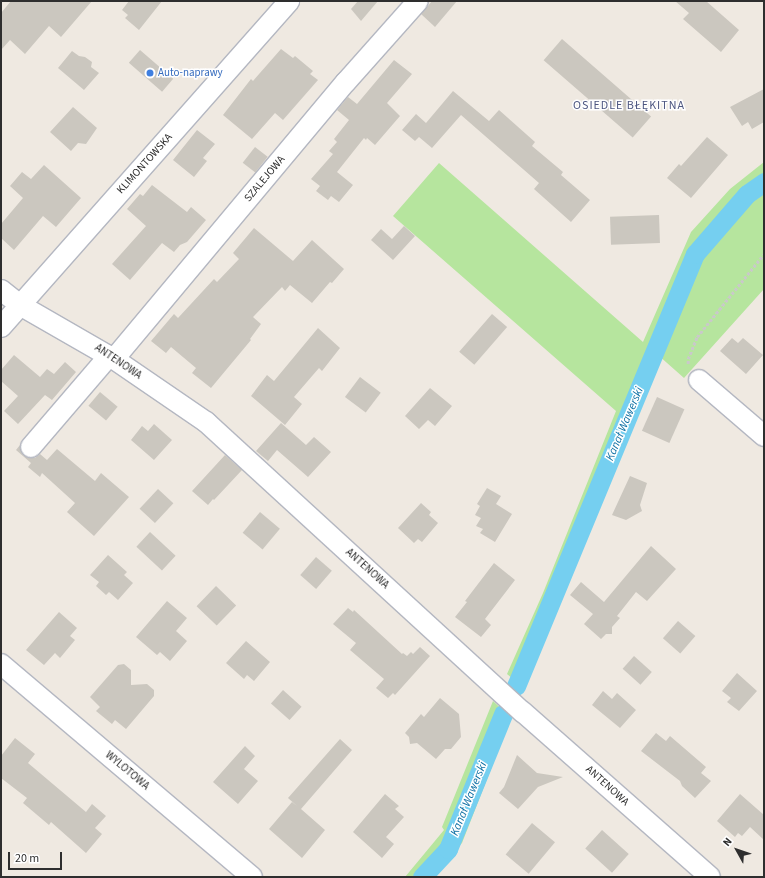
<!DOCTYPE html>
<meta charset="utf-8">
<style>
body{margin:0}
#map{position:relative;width:765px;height:878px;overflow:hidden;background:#efe9e1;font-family:"Source Sans 3",sans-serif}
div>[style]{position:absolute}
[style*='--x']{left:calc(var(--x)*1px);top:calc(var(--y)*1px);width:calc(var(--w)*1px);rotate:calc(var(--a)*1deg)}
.green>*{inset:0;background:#b6e59e}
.canal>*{height:19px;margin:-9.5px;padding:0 9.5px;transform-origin:9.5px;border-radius:9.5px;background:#75cff0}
.building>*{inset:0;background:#cbc7bf;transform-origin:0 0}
.path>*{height:2.5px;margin-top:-1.25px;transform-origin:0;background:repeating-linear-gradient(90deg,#c9c9c9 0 3px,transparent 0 5px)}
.roads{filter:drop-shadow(1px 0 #b4b7c1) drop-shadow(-1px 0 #b4b7c1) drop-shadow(0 1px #b4b7c1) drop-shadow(0 -1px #b4b7c1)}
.minor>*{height:20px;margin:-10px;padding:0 10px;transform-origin:10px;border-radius:10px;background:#fff}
.dots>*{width:11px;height:11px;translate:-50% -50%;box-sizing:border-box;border:2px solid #fff;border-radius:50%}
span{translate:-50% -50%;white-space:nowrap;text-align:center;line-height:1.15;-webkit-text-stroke:3px #fff;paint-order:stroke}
.shop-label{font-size:11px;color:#366cbe}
.left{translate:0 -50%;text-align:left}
.street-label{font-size:11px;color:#2e2e2e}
.neighbourhood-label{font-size:12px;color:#4d5680;letter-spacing:1px}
.water-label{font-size:12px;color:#0d6fa3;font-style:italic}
.frame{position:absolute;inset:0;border:2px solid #2e2e2e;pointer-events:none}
.north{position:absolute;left:717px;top:830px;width:40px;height:40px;-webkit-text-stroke:3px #fff;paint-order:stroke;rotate:310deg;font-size:11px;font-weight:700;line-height:16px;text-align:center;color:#2e2e2e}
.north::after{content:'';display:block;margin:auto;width:14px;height:18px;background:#2e2e2e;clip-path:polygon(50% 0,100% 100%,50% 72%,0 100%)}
.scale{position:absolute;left:8px;top:852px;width:54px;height:18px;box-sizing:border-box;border:2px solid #2e2e2e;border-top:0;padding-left:5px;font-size:12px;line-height:14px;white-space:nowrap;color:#2e2e2e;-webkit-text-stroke:3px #fff;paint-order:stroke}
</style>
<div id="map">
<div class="green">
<div style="clip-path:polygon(764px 162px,764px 289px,684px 378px,658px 355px,522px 687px,507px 674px,543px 593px,616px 411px,393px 216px,439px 163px,643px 342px,691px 232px,730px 189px)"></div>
<div style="clip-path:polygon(493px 701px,511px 718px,462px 843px,431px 877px,405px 877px,444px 830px,442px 827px)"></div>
</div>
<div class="canal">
<div style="--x:516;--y:686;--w:468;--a:-67.5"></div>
<div style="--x:695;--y:254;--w:79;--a:-49.1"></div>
<div style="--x:747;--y:194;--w:21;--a:-35"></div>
<div style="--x:422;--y:877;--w:38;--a:-47"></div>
<div style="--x:448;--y:849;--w:146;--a:-67.8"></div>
</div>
<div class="building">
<div style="clip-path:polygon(11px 1px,92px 1px,61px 37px,49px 26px,25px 54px,10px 40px,1px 50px,1px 13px)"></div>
<div style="clip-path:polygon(129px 1px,162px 1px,139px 30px,125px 18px,128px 15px,122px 10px)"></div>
<div style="clip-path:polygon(358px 1px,378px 1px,361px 21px,351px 9px)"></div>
<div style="clip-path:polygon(432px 1px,457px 1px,435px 27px,421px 14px)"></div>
<div style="clip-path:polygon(675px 1px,706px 1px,739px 30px,721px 52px,683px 19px,689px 13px)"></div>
<div style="left:562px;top:39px;width:118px;height:28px;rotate:41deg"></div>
<div style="clip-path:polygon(281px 49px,293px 58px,295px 56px,313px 71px,310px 74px,318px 80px,283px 120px,275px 113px,252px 139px,223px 115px,251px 79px,253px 81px)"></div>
<div style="left:140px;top:50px;width:44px;height:17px;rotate:41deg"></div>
<div style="clip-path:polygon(72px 51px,79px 56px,85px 57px,92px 62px,91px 67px,99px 73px,84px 90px,58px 68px)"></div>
<div style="clip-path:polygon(394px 60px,412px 74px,387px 103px,400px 116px,375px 145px,367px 138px,366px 140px,364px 138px,337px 172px,353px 185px,339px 202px,331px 196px,328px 200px,316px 191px,320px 186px,311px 179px,333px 154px,329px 151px,337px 142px,334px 139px,349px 120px,337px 110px,348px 97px,357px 104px)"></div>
<div style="clip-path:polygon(764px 89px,764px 122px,752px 129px,748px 122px,742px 126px,730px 107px)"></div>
<div style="clip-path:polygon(453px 91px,489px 121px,499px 110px,535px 142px,532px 146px,563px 172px,561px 175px,590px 200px,571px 222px,534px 189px,539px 183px,461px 115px,432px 148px,419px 137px,415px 141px,402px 130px,416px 114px,426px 123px)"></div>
<div style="clip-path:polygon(73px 107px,97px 128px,86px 144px,78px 143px,71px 151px,50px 132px)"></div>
<div style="clip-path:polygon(197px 130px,215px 144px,203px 158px,207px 161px,194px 177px,173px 160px)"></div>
<div style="clip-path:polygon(707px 137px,728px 155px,691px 198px,667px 178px,679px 164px,681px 166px)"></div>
<div style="left:255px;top:147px;width:16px;height:20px;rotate:38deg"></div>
<div style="clip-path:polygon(44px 165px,81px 198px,56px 227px,43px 216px,14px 250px,1px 238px,1px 224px,23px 198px,10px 186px,22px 172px,31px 179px)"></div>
<div style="clip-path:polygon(152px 185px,187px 212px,191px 207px,206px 220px,187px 242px,180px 245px,174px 252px,162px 243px,130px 280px,112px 264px,146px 226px,127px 209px,140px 194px,143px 196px)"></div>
<div style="left:659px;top:215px;width:28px;height:49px;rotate:88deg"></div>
<div style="clip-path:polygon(404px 226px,415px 236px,393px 260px,371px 240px,381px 229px,392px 239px)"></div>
<div style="clip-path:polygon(254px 228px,293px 261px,312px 240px,344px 269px,332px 283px,330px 282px,312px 303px,290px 285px,285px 291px,282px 287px,253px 317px,261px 324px,250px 339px,251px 340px,211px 388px,192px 373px,196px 368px,171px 347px,166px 353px,151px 341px,174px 314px,178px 318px,214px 279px,217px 282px,239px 259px,233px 253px)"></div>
<div style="left:492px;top:314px;width:20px;height:50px;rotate:41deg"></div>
<div style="clip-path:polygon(318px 328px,340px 348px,322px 371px,319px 368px,294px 397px,302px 404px,285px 425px,251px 396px,267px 375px,274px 381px)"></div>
<div style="clip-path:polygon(732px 338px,738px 343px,743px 338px,763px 355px,746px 374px,720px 351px)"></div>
<div style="clip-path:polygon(14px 355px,40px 377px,47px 369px,54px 374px,65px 362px,76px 372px,52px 400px,45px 395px,18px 424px,4px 411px,18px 396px,1px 381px,1px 370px)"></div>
<div style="left:360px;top:377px;width:26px;height:25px;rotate:37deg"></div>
<div style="clip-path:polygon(430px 388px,452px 406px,435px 426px,428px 420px,419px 429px,405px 416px)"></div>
<div style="left:100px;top:392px;width:23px;height:18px;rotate:40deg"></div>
<div style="left:657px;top:397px;width:30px;height:37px;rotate:24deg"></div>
<div style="clip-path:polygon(281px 423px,306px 445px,314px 437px,331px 452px,308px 477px,277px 450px,268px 461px,256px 451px)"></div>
<div style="clip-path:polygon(154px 424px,172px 440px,154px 460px,131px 440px,142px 426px,148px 431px)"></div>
<div style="clip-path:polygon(20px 445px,23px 455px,29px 458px,35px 458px,40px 454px,47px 460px,57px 449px,95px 481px,101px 473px,129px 497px,94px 536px,67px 512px,75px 503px,42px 473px,40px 477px,28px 467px,31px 463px,16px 450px)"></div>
<div style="clip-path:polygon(225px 455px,242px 470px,214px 500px,213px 499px,208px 505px,192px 491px)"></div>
<div style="clip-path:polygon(630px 476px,647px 483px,640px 505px,642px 511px,626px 520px,612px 515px)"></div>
<div style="clip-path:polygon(487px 488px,501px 496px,496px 504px,512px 514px,495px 542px,480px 533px,483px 529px,476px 526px,481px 518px,475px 515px,480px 506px,477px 504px)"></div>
<div style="left:158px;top:489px;width:21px;height:27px;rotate:43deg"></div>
<div style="clip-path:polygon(421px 503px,431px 512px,429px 515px,438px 523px,422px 542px,418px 539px,414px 543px,398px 528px)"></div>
<div style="left:260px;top:512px;width:26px;height:27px;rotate:40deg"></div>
<div style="left:150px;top:532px;width:35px;height:20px;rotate:43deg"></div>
<div style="clip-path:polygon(651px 546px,676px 569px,647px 601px,636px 592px,617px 616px,620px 618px,612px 627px,612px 634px,606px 634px,601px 639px,584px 624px,593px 614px,570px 595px,581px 582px,604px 602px)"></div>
<div style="clip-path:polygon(108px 555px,127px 572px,124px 575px,133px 583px,118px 600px,109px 592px,106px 595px,96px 586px,99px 582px,90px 575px)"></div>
<div style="left:316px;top:557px;width:21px;height:24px;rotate:41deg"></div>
<div style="clip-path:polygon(494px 563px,515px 580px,485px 619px,491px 625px,481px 637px,455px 617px,467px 602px,465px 601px)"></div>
<div style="left:216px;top:586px;width:28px;height:28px;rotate:44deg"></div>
<div style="clip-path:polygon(167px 601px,187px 618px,176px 631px,187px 641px,170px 661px,160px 652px,157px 655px,136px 637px)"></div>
<div style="clip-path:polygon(348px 608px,353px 612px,354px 610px,402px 654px,403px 653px,407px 656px,411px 652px,413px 654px,420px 647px,430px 656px,395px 695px,393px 693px,388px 698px,376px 688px,384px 679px,350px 650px,356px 643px,333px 624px)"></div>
<div style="clip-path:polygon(59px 612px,77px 628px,70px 636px,75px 640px,60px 658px,55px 653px,44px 665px,26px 650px)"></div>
<div style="left:678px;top:621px;width:23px;height:23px;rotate:41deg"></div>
<div style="clip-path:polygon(246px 641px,270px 662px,254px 681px,247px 675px,244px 679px,226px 663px)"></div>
<div style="left:634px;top:656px;width:24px;height:17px;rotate:42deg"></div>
<div style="clip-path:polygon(124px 664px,131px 670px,131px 685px,147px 684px,154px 690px,154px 696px,126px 729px,115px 720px,112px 724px,96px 711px,100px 707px,90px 697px,118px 665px)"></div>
<div style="clip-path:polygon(737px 673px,757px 691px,739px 711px,727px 702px,731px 698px,722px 691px)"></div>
<div style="left:283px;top:690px;width:25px;height:18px;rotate:42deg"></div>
<div style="clip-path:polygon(603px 691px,612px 699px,617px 693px,636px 710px,620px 728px,592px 705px)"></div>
<div style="clip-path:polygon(440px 698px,459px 714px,461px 737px,451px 749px,445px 749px,436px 759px,417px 743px,410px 744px,409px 737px,405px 733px,421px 714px,424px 717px)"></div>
<div style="clip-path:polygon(656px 733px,666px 741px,670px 736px,706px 767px,701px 773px,711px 781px,695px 798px,682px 786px,680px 781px,641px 751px)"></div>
<div style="clip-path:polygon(15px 738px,35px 754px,28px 763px,86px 812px,92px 804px,106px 816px,95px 828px,102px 834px,86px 853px,51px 822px,49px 825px,23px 803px,27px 798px,1px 778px,1px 756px)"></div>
<div style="clip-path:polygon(340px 739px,352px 750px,301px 809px,325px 830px,302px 858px,269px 829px,292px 802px,297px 806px,288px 798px)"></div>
<div style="clip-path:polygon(245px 746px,255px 756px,244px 769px,258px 781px,238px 804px,213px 782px)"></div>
<div style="clip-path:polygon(517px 755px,537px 773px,563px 777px,538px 787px,518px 809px,499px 793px,504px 787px)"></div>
<div style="clip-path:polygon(385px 794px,399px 806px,395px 809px,404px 817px,386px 837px,394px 844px,382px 858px,353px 832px)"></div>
<div style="clip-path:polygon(740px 794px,764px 815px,764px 840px,750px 827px,742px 836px,738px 833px,735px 837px,717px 821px)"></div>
<div style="left:532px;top:823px;width:30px;height:41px;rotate:40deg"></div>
<div style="left:602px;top:830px;width:36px;height:25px;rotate:42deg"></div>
</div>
<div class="path">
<div style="--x:688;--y:364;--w:5;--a:-90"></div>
<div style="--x:688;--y:359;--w:24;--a:-68"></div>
<div style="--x:697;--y:337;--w:107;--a:-51.1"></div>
</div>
<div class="roads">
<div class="minor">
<div style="--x:1;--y:290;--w:24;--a:38"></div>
<div style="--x:20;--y:305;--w:108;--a:29.9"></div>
<div style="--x:114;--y:359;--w:112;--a:34.4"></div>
<div style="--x:206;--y:422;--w:430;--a:42.5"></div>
<div style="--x:523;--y:712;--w:249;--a:41.4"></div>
<div style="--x:1;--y:327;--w:435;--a:-48.5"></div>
<div style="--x:114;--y:359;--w:361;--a:-50.1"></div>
<div style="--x:346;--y:82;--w:108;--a:-48.4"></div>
<div style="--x:699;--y:380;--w:86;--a:40.7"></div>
<div style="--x:31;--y:447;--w:120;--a:-49.4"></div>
<div style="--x:1;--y:664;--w:329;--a:40.3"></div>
</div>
</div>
<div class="dots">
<div style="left:150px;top:73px;background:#3f7fe0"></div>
</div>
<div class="shop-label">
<span class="left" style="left:158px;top:73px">Auto-naprawy</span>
</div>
<div class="street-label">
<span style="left:145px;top:164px;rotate:-48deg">KLIMONTOWSKA</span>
<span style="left:265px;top:179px;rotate:-50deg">SZALEJOWA</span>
<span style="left:118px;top:362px;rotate:34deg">ANTENOWA</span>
<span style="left:367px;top:569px;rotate:42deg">ANTENOWA</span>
<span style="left:127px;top:771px;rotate:40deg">WYLOTOWA</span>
<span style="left:607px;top:786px;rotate:42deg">ANTENOWA</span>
</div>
<div class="neighbourhood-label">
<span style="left:629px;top:106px">OSIEDLE BŁĘKITNA</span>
</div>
<div class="water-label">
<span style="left:625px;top:424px;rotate:-67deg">Kanał Wawerski</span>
<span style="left:469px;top:799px;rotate:-68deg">Kanał Wawerski</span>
</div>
<div class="frame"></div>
<div class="north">N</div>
<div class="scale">20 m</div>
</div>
